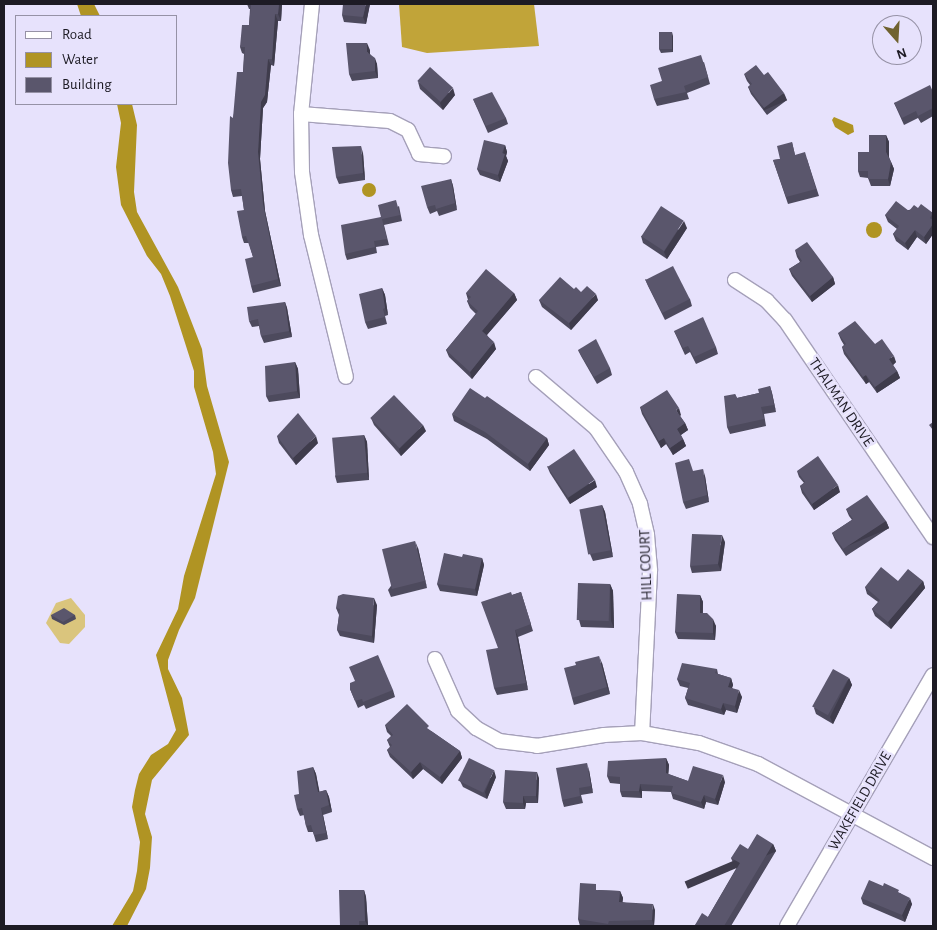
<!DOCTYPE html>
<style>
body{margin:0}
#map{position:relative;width:937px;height:930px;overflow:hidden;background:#e7e2fc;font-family:"Alegreya Sans",sans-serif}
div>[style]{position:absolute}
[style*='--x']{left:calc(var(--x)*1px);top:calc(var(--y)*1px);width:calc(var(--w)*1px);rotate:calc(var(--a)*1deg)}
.green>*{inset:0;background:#dac57d}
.forest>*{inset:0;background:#c1a439}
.water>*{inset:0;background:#b09423}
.round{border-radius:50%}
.roads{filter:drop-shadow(1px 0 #a5a0b9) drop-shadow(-1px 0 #a5a0b9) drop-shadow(0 1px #a5a0b9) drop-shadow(0 -1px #a5a0b9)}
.minor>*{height:14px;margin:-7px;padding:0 7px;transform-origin:7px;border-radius:7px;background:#fff}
.wall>*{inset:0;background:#4d4a5d}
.shaded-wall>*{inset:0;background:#3f3c4c;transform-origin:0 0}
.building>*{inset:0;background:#5a566c;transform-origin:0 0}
span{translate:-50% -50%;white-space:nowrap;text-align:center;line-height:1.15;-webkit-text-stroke:5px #e7e2fc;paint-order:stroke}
.street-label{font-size:15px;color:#1d1b24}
.frame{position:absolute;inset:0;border:5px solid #1d1b24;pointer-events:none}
.legend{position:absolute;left:15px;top:15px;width:162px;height:90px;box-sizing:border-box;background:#e7e2fc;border:1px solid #9692a6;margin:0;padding:6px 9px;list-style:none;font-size:15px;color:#1d1b24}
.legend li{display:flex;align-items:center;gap:10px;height:25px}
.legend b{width:25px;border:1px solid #9692a6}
.north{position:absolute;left:872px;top:15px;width:50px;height:50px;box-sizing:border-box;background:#e7e2fc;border:1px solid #9692a6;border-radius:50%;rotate:161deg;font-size:14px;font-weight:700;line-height:20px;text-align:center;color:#1d1b24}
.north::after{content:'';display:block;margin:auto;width:18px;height:22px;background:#70622f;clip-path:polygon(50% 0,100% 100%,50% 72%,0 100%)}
</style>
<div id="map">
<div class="green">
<div style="clip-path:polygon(71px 598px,85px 615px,85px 627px,69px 644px,60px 643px,46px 623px,56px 603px)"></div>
</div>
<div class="forest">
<div style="clip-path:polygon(399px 4px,534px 4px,539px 46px,427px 53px,402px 47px)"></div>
</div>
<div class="water">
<div style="clip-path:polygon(77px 4px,94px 4px,100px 16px,81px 16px)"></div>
<div style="clip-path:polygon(117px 104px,132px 104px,137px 125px,134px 192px,137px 212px,178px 287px,202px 349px,207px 386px,229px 462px,195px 598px,179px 630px,168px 660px,168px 669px,182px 698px,189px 735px,152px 780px,145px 814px,152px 837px,150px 868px,146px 889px,127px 926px,112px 926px,133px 891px,137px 871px,140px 842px,132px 807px,135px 790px,139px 774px,151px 755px,168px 744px,176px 730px,156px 655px,178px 609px,184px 576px,216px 474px,213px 452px,194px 387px,194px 371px,170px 296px,161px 274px,147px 256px,121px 205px,116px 167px,121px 123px)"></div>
<div style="clip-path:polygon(834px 117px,853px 125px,854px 132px,848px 135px,835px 127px,832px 120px)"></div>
<div class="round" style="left:362px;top:183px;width:14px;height:14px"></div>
<div class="round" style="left:866px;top:222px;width:16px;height:16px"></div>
</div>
<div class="roads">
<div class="minor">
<div style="--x:312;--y:4;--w:111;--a:95.7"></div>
<div style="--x:301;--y:114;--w:58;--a:89"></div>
<div style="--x:302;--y:172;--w:64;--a:81.9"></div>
<div style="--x:311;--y:235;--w:146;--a:76.2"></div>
<div style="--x:301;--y:114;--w:89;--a:4.5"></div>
<div style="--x:390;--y:121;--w:20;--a:27"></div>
<div style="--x:408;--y:130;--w:26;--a:65"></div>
<div style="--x:419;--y:154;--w:25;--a:5"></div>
<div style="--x:735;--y:280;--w:38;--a:33"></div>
<div style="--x:767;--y:301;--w:26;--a:47"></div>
<div style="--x:785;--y:320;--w:263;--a:55.7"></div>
<div style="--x:536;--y:377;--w:79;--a:40.4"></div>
<div style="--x:596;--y:428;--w:53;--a:55.7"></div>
<div style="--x:626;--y:472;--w:35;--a:66"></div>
<div style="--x:640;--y:504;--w:32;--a:77"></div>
<div style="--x:647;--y:535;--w:36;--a:85"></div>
<div style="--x:650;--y:571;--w:162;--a:92.8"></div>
<div style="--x:435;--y:659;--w:57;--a:66.1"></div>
<div style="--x:458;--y:711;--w:25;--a:43"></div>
<div style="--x:476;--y:728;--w:26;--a:29"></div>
<div style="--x:499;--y:741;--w:38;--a:7"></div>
<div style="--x:537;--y:746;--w:68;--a:-9.3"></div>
<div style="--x:604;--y:735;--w:38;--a:-3"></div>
<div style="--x:642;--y:733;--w:58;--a:10"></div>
<div style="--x:699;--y:743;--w:63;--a:19.6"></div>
<div style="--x:758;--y:764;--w:199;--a:28.2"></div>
<div style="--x:787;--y:926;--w:290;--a:-59.8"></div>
</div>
</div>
<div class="wall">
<div style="clip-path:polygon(247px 4px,282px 4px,281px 21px,278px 21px,274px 66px,271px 65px,267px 102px,263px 108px,260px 159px,265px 211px,281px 286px,253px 293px,251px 286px,253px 257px,249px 243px,244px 243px,242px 237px,244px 210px,242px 196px,233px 197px,231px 190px,233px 118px,243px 72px,244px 54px,242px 53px,240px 47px,249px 25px,250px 9px,249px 9px)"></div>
<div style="clip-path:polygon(370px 4px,366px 24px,344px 22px,342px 15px)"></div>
<div style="clip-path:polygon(673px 36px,673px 52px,661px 53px,659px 49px)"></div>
<div style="clip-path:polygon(370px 50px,370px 54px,377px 64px,378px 78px,352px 81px,349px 74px)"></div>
<div style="clip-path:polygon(704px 62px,710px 84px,687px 93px,689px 99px,657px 106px,654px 99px,662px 81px)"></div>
<div style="clip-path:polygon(744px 74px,787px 100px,767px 115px,751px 94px,748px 87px,750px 85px,747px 81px)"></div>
<div style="clip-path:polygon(418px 82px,455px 95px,443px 110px,420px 89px)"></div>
<div style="clip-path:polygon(933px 92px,933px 116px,921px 123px,918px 118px,904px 125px,894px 103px)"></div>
<div style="clip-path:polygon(473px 99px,506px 118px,508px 124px,488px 133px)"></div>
<div style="clip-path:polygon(886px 135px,889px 142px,889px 157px,894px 169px,890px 186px,871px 186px,868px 178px,860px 177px,858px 171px,869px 152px)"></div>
<div style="clip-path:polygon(792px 142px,795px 155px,807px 159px,819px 196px,788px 204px,773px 160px,780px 159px)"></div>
<div style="clip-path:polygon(505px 145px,507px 152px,506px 156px,508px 161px,500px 182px,480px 175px,477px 169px)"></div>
<div style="clip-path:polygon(363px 153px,365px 180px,339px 184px,336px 177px)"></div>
<div style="clip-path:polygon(451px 179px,453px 186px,457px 210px,439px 216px,437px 211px,430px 214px,427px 207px)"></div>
<div style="clip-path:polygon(399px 206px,402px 221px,384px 225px,389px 245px,376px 247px,377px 253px,347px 260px,345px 254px,381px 217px)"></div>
<div style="clip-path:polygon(918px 208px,933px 213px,933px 234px,926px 244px,917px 237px,908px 250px,896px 241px,893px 234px,897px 229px,888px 222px,885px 215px)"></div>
<div style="clip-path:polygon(687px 228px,667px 259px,643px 243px,641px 236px)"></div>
<div style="clip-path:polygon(795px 250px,833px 277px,835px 284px,812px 302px,792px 276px,789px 269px,800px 262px,797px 257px)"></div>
<div style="clip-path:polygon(645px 279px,690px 299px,692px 306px,665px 320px,648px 286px)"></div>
<div style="clip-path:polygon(382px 288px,385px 295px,388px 315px,385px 316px,387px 324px,368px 329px,365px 322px)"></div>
<div style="clip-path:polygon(581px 292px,598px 300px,571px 330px,542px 307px,539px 300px)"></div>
<div style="clip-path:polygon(466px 293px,514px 293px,517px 300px,487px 335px,496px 349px,472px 379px,449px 357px,446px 350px,476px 314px,470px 308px,467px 301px,468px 300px)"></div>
<div style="clip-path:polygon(285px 302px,287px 308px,292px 337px,264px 343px,261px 336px,259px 326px,252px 327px,249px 321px)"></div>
<div style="clip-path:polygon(674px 331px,716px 347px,718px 354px,696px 364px,690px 352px,685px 355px)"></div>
<div style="clip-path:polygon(838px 333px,875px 344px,896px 362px,893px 365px,897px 371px,900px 378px,877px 393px,869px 382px,866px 384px,844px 354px,842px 347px,844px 345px,841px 340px)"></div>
<div style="clip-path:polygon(578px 350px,610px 368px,612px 375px,597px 384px,581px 356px)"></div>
<div style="clip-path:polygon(295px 362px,298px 369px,300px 398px,269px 402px,266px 396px)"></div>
<div style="clip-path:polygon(770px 386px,772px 393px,776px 412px,764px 414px,766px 426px,730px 434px,727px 427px,735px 394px,737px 398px,759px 393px)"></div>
<div style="clip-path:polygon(640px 407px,681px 415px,680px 416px,685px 423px,688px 430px,681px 435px,683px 439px,686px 446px,673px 455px,666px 444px,661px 448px,642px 414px)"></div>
<div style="clip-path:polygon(452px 414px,547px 438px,549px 445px,530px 471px,487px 439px,454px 421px)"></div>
<div style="clip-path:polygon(371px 418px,426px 431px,401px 456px,374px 425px)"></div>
<div style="clip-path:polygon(364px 435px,367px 442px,369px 480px,337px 483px,335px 476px)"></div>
<div style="clip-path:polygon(277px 436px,318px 443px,296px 465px,279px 443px)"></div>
<div style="clip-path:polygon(547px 466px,597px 487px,570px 504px,550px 473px)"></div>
<div style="clip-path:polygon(693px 471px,705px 476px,709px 502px,686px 509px,683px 502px)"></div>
<div style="clip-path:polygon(797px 471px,840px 492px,814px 510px,802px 493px,800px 486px,804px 483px,799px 477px)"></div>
<div style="clip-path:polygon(602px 505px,605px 512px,613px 557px,593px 561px,590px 554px)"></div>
<div style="clip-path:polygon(846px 509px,886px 521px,889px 528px,846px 556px,835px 540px,832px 533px,852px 520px,849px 516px)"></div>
<div style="clip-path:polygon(725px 542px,721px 571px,692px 573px,690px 566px)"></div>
<div style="clip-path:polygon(418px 548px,427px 588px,391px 597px,388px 590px)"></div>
<div style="clip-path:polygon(482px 558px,484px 565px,477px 596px,440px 591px,437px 584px)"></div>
<div style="clip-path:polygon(898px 581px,923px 581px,925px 588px,891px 629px,875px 616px,872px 609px,878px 602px,867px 594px,865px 587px)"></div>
<div style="clip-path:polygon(610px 584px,613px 591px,614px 628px,581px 627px,579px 620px)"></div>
<div style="clip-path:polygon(521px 592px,533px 631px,518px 637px,528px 690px,497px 695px,494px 688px,498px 648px,512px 595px)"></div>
<div style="clip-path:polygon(700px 595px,703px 602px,703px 613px,716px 626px,715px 640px,678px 639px,675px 632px)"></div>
<div style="clip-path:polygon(377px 605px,374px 643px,340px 636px,337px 630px,339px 615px,336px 608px)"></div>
<div style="clip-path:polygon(51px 615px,75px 615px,76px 619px,64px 625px,52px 619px)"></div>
<div style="clip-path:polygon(602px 663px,610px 694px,574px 705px,572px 698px,576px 665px)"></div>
<div style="clip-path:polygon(717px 669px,718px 674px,731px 678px,733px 685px,732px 688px,742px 697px,737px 713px,726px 710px,724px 715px,688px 705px,685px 698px,688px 688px,680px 686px,677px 679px)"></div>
<div style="clip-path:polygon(849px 678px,852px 685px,833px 724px,816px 714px,814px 708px)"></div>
<div style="clip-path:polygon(350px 689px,393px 690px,395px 697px,366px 709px,364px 705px,358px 708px)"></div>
<div style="clip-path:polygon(385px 725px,431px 731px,460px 751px,462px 758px,442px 784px,423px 769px,413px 779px,390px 757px,387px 750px,390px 747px,387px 740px,391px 736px,387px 732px)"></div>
<div style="clip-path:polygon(666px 758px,669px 765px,668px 774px,688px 781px,725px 782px,718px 805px,706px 802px,704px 809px,673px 799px,671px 792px,642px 791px,642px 798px,622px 797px,620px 791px,620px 784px,610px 783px,607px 776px)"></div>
<div style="clip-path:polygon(313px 767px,316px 774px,319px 792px,326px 790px,329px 797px,332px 812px,323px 815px,328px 839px,316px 842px,313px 832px,308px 832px,306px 826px,304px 815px,300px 816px,297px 809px,299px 794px)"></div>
<div style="clip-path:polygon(589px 770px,593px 793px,581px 795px,583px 803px,564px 807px,562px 800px)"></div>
<div style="clip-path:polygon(496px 777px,487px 799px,463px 787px,460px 781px)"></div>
<div style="clip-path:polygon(539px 778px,538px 803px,526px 803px,525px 809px,506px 809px,503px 802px)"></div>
<div style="clip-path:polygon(773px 844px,776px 851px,731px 926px,695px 926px,695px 925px,708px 917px,737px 867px,734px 865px,731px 858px,748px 849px)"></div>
<div style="clip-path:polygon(364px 890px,366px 897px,368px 926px,340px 926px)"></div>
<div style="clip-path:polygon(598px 890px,620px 891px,623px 898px,622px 902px,655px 910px,654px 926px,580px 926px,578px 919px)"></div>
<div style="clip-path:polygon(900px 893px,912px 904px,905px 922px,863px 904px,861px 898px)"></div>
</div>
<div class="shaded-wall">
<div style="clip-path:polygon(279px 4px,282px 4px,281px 21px,278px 14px)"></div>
<div style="clip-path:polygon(366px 4px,370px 4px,366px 24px,363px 17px)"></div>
<div style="clip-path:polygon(275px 14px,278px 21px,274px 66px,272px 59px)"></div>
<div style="clip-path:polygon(672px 32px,673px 36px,673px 52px,672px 49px)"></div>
<div style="clip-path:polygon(367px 43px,370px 50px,370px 59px,367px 52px)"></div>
<div style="clip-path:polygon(375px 58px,377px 64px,378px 78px,375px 71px)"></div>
<div style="clip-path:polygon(268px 59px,271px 65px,267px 102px,263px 108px,260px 159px,265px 211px,281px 286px,278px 279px,263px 204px,258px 152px,261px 102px)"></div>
<div style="clip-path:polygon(453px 88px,455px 95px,443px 110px,440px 103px)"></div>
<div style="left:784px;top:93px;width:8px;height:25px;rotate:67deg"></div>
<div style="clip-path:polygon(886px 135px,889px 142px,889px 159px,886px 152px)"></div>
<div style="clip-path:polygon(505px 145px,507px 152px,506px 156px,508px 161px,500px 182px,498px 175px)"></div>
<div style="clip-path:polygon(361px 146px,363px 153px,365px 180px,363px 173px)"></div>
<div style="clip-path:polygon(891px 162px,894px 169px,890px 186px,888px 179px)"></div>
<div style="clip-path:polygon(451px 179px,453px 186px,457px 210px,455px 203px)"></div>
<div style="clip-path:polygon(684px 221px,687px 228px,667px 259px,664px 252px)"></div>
<div style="clip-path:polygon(933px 224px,933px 234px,926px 244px,924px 237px)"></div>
<div style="clip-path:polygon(915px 230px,917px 237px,908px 250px,905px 243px)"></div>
<div style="clip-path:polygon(833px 277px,835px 284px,812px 302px,810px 296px)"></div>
<div style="clip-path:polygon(382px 288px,385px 295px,388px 315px,385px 308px)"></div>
<div style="clip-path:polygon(514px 293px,517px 300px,484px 338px,482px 331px)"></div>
<div style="clip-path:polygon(596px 294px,598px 300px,571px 330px,569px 323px)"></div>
<div style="clip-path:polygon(285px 302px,287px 308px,292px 337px,289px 331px)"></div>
<div style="clip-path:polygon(494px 342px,496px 349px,472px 379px,470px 372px)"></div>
<div style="clip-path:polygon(894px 356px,896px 362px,892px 366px,889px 359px)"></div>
<div style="clip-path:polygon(295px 362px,298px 369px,300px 398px,297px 391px)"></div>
<div style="clip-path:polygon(897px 371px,900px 378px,877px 393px,875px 387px)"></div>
<div style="clip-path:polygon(866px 375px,869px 382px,866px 384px,863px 377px)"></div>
<div style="clip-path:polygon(770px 386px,772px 393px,776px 412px,774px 405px)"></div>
<div style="clip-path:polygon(679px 408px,681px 415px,679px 416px,676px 410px)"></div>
<div style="clip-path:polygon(685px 423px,688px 430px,679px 436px,677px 429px)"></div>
<div style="clip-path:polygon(423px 425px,426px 431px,401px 456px,399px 449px)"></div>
<div style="clip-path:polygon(364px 435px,367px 442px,369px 480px,367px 473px)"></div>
<div style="clip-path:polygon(316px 436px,318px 443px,296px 465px,293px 458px)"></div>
<div style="clip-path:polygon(547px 438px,549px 445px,530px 471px,528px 464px)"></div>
<div style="clip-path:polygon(664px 438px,666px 444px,661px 448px,659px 441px)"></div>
<div style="clip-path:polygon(683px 439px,686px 446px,673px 455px,670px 448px)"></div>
<div style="clip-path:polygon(703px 469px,705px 476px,709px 502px,707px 495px)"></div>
<div style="clip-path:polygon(595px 480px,597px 487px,570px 504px,568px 498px)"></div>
<div style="clip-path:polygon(838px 485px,840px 492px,814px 510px,812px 504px)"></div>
<div style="clip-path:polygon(602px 505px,605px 512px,613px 557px,611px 550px)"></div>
<div style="left:886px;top:521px;width:8px;height:51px;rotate:67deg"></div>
<div style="clip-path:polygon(722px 535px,725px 542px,721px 571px,718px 564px)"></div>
<div style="clip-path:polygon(415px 541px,418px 548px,427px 588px,425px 581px)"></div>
<div style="clip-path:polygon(482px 558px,484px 565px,477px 596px,475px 589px)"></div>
<div style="clip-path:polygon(923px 581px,925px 588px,891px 629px,888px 622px)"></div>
<div style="clip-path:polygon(610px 584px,613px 591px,614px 628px,611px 621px)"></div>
<div style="clip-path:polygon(700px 595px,703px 602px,702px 620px,700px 613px)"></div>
<div style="clip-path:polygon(374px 598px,377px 605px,374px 643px,372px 636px)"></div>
<div style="clip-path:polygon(713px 619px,716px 626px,715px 640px,713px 633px)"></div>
<div style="clip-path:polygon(515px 630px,518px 637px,528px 690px,526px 683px)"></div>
<div style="clip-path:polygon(599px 656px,602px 663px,610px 694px,607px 687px)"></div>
<div style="clip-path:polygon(731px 678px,733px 685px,730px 694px,728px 687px)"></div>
<div style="clip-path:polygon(849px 678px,852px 685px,833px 724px,830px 717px)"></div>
<div style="clip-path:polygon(739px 690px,742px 697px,737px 713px,735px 706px)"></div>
<div style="clip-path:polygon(723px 703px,726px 710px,724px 715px,721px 709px)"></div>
<div style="clip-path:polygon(460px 751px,462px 758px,442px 784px,440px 777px)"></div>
<div style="clip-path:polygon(666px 758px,669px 765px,668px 780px,666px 773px)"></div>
<div style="clip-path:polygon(420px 762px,423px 769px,413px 779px,411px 772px)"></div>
<div style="clip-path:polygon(587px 763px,589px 770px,593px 793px,591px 786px)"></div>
<div style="clip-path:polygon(313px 767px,316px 774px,321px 799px,318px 792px)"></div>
<div style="clip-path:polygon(494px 770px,496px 777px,487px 799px,485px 792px)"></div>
<div style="clip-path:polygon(537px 772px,539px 778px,538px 803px,536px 796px)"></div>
<div style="clip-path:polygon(723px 775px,725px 782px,718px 805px,715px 799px)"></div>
<div style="clip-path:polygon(640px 784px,642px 791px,642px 798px,639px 791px)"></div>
<div style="clip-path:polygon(326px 790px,329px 797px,332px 812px,329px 805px)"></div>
<div style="clip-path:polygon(704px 795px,706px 802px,704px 809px,701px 802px)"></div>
<div style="clip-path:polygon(523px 796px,526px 803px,525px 809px,523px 803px)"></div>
<div style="clip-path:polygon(321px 808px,323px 815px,328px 839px,326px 833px)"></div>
<div style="left:773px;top:844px;width:8px;height:96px;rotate:67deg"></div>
<div style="clip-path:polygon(364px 890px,366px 897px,368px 926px,365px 921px)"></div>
<div style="clip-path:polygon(620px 891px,623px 898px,622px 909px,619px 902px)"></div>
<div style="clip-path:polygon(910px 898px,912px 904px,905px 922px,902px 915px)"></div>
<div style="clip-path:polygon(653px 904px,655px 910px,654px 926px,652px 920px)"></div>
</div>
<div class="building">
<div style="clip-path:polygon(251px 4px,279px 4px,278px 14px,275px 14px,272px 59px,268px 59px,265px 95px,261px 102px,258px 152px,263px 204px,278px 279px,251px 286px,245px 259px,253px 257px,246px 236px,242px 237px,237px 211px,244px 210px,241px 189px,231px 190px,228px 163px,230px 116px,233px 118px,237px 72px,243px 72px,245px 47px,240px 47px,242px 25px,249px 25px)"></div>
<div style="clip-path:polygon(343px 4px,366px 4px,363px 17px,342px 15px)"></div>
<div style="left:659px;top:32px;width:13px;height:17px"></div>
<div style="clip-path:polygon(346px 43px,367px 43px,367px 52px,375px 58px,375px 71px,349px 74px)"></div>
<div style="clip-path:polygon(701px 55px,708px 77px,684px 86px,686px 92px,654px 99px,650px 85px,662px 81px,658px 68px)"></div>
<div style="clip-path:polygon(756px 65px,764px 75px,768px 72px,784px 93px,764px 108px,748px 87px,752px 84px,744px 74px)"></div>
<div style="left:430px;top:67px;width:31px;height:19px;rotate:42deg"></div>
<div style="clip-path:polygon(930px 85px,933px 92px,933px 108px,918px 116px,916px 111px,902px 118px,894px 103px)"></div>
<div style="clip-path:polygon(492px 92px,506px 118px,486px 126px,473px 99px)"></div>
<div style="clip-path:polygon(869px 135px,886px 135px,886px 152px,891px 162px,888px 179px,868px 179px,868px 171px,858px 171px,858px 152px,869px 152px)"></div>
<div style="clip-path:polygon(484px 140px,505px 145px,502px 153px,505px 154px,498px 175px,477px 169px)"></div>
<div style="clip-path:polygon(792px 142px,795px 155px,805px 152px,816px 189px,786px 197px,773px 160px,780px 159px,777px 146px)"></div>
<div style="clip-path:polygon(361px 146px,363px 173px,336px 177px,332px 147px)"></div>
<div style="clip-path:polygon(451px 179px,455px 203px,436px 209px,435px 205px,427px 207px,421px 186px)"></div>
<div style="clip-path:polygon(396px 200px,400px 215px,382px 219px,387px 239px,374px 241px,375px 247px,345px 254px,341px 225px,381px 217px,378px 205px)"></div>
<div style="clip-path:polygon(896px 201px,909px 211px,914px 205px,918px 208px,921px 204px,933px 213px,930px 218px,933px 220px,933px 224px,924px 237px,915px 230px,905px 243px,893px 234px,899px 226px,885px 215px)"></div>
<div style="left:661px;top:206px;width:27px;height:36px;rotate:33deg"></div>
<div style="clip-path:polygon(807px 242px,833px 277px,810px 296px,789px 269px,802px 261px,795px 250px)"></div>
<div style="left:673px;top:266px;width:37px;height:31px;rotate:63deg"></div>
<div style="clip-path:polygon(486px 269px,514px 293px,482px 331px,494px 342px,470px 372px,446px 350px,478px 311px,467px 301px,471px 297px,466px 293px)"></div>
<div style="clip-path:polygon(560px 277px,574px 289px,576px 287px,581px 292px,587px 286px,596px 294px,569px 323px,539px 300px)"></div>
<div style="clip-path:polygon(382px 288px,385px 308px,383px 309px,385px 317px,365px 322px,359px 294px)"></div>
<div style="clip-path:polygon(285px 302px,289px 331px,261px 336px,258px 319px,249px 321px,247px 307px)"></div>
<div style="clip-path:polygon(703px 317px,716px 347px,694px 357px,688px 346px,683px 348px,674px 331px)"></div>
<div style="clip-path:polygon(855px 321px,875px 344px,882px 339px,894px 356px,889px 359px,897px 371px,875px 387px,866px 375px,863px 377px,842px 347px,846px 344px,838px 333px)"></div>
<div style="clip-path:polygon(596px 339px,610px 368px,594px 377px,578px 350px)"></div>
<div style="clip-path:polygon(295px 362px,297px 391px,266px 396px,265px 366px)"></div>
<div style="clip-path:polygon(770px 386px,774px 405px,761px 407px,764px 419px,727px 427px,724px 396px,735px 394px,737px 398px,759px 393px,758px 389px)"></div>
<div style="clip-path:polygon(470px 388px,485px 398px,487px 396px,547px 438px,528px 464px,485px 432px,452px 414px)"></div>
<div style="clip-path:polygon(667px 390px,679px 408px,676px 410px,685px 423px,677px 429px,683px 439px,670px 448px,664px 438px,659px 441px,640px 407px)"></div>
<div style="left:394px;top:395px;width:42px;height:33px;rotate:46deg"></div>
<div style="clip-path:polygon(298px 413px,316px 436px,293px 458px,277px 436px)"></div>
<div style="clip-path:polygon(933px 422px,933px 430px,929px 425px)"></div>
<div style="left:364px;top:435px;width:38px;height:32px;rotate:85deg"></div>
<div style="left:574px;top:449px;width:37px;height:32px;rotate:56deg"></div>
<div style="clip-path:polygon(818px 456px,838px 485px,812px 504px,800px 486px,805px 482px,797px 471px)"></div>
<div style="clip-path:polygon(689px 459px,693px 471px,703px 469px,707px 495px,683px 502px,675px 463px)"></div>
<div style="clip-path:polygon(867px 495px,886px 521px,843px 549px,832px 533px,853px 519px,846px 509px)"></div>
<div style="left:602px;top:505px;width:46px;height:23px;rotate:79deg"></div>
<div style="clip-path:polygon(692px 534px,722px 535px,718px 564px,690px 566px)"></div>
<div style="left:415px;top:541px;width:41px;height:34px;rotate:76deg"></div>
<div style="clip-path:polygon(444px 553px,462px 557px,463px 554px,482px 558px,475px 589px,437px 584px)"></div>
<div style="clip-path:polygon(881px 567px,898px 581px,908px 569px,923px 581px,888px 622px,872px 609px,880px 600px,865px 587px)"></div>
<div style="left:578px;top:583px;width:32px;height:37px;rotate:2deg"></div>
<div style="clip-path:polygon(511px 592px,512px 595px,521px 592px,531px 624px,515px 630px,526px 683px,494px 688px,486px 650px,498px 648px,481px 602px)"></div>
<div style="clip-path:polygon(343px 594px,374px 598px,372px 636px,337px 630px,340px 609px,336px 608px,338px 596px)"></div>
<div style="clip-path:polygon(677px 594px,700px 595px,700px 613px,707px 613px,713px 619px,713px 633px,675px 632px)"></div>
<div style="clip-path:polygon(64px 608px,75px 615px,63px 622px,51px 615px)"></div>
<div style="clip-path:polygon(378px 655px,393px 690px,363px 702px,362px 699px,355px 701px,350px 689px,350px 683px,355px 681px,349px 667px)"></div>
<div style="clip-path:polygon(599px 656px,607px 687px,572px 698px,564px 668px,576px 665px,575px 662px)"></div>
<div style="clip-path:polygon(682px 663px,717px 669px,715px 673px,731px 678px,728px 687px,739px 690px,735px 706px,723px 703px,721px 709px,685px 698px,690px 683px,677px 679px)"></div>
<div style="left:833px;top:669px;width:18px;height:43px;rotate:29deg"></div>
<div style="clip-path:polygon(407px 704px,429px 726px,427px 728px,460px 751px,440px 777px,420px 762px,411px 772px,387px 750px,392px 745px,387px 740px,393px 735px,385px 725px)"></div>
<div style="left:469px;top:758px;width:28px;height:25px;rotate:26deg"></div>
<div style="clip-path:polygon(666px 758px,666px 773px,688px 781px,693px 766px,723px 775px,715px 799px,704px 795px,701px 802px,671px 793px,673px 786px,640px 784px,639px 791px,620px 791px,620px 777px,607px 776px,608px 761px)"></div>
<div style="clip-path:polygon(587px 763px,591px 786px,579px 788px,580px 796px,562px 800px,556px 768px)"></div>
<div style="clip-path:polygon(313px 767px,318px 792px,326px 790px,329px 805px,321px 808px,326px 833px,314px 835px,311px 825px,306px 826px,302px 808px,297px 809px,294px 795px,299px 794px,297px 771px)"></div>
<div style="clip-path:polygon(505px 770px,537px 772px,536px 796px,523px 796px,523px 803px,503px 802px)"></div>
<div style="clip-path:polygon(757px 834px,773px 844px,724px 926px,697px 926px,695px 925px,702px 913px,708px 917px,740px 863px,731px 858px,740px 844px,748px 849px)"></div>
<div style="clip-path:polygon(869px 880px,883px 886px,884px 883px,899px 890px,898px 892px,910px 898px,902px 915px,861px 898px)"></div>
<div style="clip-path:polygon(580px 883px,596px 884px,596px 890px,620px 891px,619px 902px,653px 904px,652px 920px,609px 921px,608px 924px,578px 919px)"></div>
<div style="clip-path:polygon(339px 890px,364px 890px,365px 921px,359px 921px,359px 926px,340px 926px)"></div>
</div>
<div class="street-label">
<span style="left:841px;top:402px;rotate:56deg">THALMAN DRIVE</span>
<span style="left:646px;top:565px;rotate:-92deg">HILL COURT</span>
<span style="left:860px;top:801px;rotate:-60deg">WAKEFIELD DRIVE</span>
</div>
<div class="frame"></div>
<ul class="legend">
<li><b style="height:6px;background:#fff"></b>Road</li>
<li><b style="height:14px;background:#b09423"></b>Water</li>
<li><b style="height:14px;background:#5a566c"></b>Building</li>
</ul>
<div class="north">N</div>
</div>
